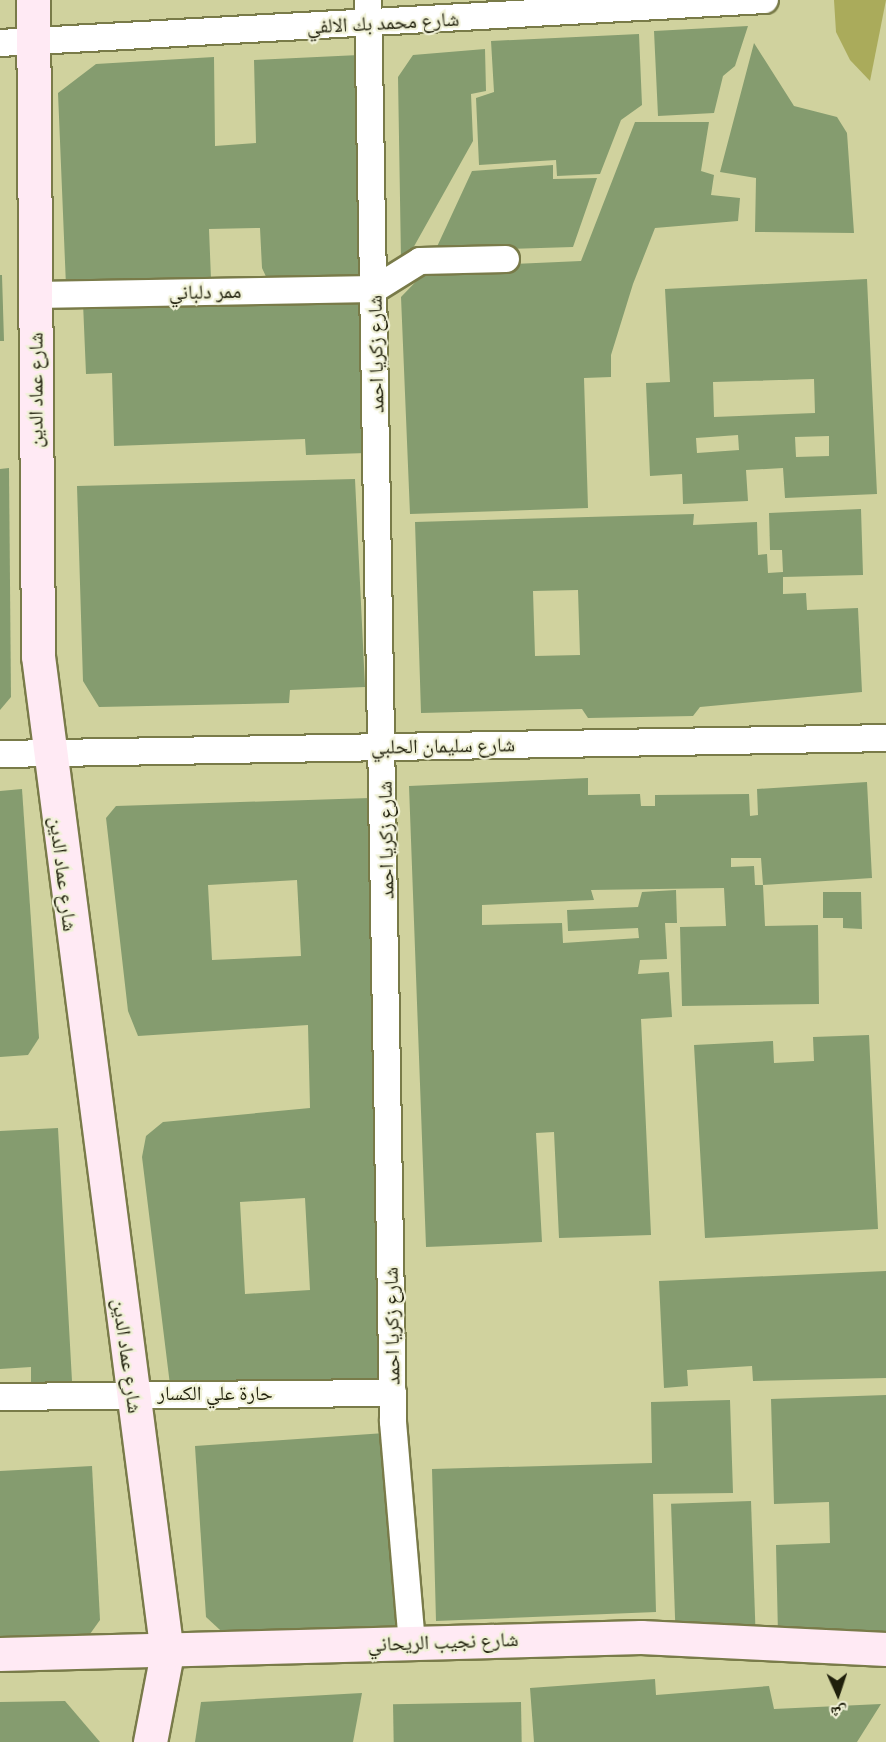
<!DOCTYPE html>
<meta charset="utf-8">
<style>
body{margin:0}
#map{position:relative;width:886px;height:1742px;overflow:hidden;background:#d0d29e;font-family:Cabin,"Noto Naskh Arabic",sans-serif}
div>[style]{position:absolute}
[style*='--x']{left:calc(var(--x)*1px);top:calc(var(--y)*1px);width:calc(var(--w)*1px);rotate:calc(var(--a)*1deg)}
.green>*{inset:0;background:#aaab5b}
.building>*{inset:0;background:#859c6f;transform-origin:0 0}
.roads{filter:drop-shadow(2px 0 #797b49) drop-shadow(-2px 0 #797b49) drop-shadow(0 2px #797b49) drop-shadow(0 -2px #797b49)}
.street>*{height:26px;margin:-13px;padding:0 13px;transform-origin:13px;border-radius:13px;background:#fff}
.secondary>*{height:33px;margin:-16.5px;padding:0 16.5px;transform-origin:16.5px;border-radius:16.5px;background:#ffeaf4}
span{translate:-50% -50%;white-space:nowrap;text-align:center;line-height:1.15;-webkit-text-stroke:4.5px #f0f1d7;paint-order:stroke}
.street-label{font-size:20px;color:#1f1f0b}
.north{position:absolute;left:808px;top:1664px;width:60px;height:60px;-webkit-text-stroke:4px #f0f1d7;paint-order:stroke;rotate:177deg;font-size:16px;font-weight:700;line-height:24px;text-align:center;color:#1f1f0b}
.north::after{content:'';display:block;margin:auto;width:21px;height:27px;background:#1f1f0b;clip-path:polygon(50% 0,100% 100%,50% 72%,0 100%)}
</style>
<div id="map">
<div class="green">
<div style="clip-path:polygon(834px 0,886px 0,870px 81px,850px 60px,836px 32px)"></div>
</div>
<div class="building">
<div style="clip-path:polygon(748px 26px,735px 66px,723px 76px,714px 113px,658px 116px,654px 31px)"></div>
<div style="clip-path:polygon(639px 34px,642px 105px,621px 120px,600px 174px,557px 176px,556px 160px,479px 165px,476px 98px,494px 92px,491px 41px)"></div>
<div style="clip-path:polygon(754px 43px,794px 106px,837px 117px,847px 133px,854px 233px,755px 232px,756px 178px,720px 172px)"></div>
<div style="clip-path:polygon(485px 49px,486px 91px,471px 94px,473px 141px,412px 250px,401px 259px,398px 77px,413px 55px)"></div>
<div style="clip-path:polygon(359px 55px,369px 281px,269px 283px,262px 268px,260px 228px,209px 229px,211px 279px,66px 286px,58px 93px,96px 64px,214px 57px,215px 146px,256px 143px,254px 60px)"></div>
<div style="clip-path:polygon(635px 122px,709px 122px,701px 171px,714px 175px,711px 195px,740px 198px,738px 221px,655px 228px,633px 284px,611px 355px,611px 377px,584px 378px,588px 508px,410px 514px,401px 297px,429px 268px,581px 261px)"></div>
<div style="clip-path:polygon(553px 165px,553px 179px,597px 178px,573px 247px,435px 251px,472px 171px)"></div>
<div style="clip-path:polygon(0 275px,2px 275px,4px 341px,0 341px)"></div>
<div style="clip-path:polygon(evenodd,867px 279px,877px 494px,785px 498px,783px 468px,746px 470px,748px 501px,683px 504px,682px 474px,650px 476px,646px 383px,670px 382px,665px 289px,867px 279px,814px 379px,815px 413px,714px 417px,713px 382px,814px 379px,867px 279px,738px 435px,739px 450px,697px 453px,696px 438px,738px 435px,867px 279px,829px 436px,829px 456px,796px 457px,795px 437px,829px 436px)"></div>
<div style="clip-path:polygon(360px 294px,366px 453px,306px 455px,305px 439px,114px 446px,112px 373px,86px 374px,83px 303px)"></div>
<div style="clip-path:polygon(9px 468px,11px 697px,0 710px,0 469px)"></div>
<div style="clip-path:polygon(355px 479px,365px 687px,290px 690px,289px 703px,99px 707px,83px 681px,77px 486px)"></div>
<div style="clip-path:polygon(evenodd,861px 509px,863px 575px,783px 577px,783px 594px,806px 593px,807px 610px,858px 608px,862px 692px,700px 707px,693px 716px,588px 718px,582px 709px,421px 713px,415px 522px,694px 514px,693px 525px,757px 522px,758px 555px,767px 554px,768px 573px,783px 572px,782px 550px,770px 550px,769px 513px,861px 509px,578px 590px,580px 655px,535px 656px,533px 591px,578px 590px)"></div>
<div style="clip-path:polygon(evenodd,588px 778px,588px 795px,640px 794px,641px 806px,655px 806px,655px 795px,749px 794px,750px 816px,758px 815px,757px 789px,867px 782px,872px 878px,763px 885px,765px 926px,818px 925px,819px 1004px,682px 1006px,680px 927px,726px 926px,724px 888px,591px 890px,594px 900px,482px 905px,482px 925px,562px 923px,563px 943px,639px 938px,638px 928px,568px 931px,567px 910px,638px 907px,642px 892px,676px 890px,677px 923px,665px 923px,667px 959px,640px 960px,638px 974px,669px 972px,672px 1017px,641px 1019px,651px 1235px,559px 1238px,554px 1132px,536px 1133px,542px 1242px,426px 1247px,409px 786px,588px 778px,731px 858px,761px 858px,763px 885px,755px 885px,754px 866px,731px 867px,731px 858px)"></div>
<div style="clip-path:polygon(22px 789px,39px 1038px,28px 1055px,0 1057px,0 791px)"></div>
<div style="clip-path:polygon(evenodd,370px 798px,383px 1382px,170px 1385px,142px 1157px,146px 1136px,163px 1122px,310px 1108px,308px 1025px,138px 1036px,128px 1011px,106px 818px,116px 806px,370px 798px,297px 880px,301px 956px,212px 960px,208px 885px,297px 880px,370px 798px,305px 1198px,310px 1290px,245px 1294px,240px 1202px,305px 1198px)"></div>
<div style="clip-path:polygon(823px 892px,861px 892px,862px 929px,843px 928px,843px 918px,823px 918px)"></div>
<div style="clip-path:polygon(869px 1035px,878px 1229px,705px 1238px,694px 1045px,773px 1041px,774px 1063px,814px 1061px,813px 1037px)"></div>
<div style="clip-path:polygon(58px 1128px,72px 1381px,31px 1383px,31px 1367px,0 1369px,0 1131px)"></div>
<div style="clip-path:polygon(886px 1271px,886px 1378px,753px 1381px,752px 1366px,687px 1370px,688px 1386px,664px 1388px,659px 1281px)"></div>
<div style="clip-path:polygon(886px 1395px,886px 1631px,778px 1635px,776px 1545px,830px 1543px,829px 1502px,774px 1504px,771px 1399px)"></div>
<div style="clip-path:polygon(730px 1400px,733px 1493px,653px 1494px,656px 1612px,436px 1621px,432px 1469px,652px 1463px,651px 1402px)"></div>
<div style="clip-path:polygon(385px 1433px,398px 1632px,233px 1642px,206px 1617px,195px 1446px)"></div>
<div style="clip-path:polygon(92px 1466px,100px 1620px,85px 1641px,0 1645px,0 1471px)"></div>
<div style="left:751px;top:1501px;width:129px;height:80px;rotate:88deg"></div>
<div style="clip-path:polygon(655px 1679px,656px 1695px,769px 1686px,774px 1709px,881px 1704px,857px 1742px,534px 1742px,530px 1688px)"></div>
<div style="clip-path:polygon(362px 1693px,353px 1742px,195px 1742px,201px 1702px)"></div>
<div style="clip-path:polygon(65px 1701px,100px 1742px,0 1742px,0 1702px)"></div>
<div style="left:521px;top:1702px;width:40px;height:128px;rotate:89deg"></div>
</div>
<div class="roads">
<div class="street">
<div style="--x:368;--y:0;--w:1422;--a:88.99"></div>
<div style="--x:393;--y:1422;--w:222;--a:85.1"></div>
<div style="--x:0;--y:43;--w:766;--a:-3.22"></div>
<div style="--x:375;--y:289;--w:53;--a:-31.9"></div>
<div style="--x:420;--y:261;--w:86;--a:-1.3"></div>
<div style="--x:35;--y:295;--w:340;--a:-1"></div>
<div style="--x:0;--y:754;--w:886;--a:-1.03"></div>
<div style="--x:0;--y:1397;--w:393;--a:-0.6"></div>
</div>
<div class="secondary">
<div style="--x:33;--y:0;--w:656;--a:89.56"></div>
<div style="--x:38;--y:656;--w:1005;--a:82.63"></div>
<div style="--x:167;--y:1653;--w:91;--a:100.8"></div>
<div style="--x:0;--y:1654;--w:641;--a:-1.52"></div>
<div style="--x:641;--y:1637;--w:245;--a:2.8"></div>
</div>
</div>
<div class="street-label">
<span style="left:383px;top:23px;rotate:-3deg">شارع محمد بك الالفي</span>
<span style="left:205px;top:292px;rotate:-1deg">ممر دلباني</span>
<span style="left:376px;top:354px;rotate:-91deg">شارع زكريا احمد</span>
<span style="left:36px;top:390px;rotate:-90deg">شارع عماد الدين</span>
<span style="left:443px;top:746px;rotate:-1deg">شارع سليمان الحلبي</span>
<span style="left:386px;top:840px;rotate:-91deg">شارع زكريا احمد</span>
<span style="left:63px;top:874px;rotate:83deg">شارع عماد الدين</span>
<span style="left:392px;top:1326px;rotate:-91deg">شارع زكريا احمد</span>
<span style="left:127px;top:1356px;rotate:82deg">شارع عماد الدين</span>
<span style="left:215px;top:1393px">حارة علي الكسار</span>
<span style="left:443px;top:1642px;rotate:-2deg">شارع نجيب الريحاني</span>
</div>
<div class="north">ش</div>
</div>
